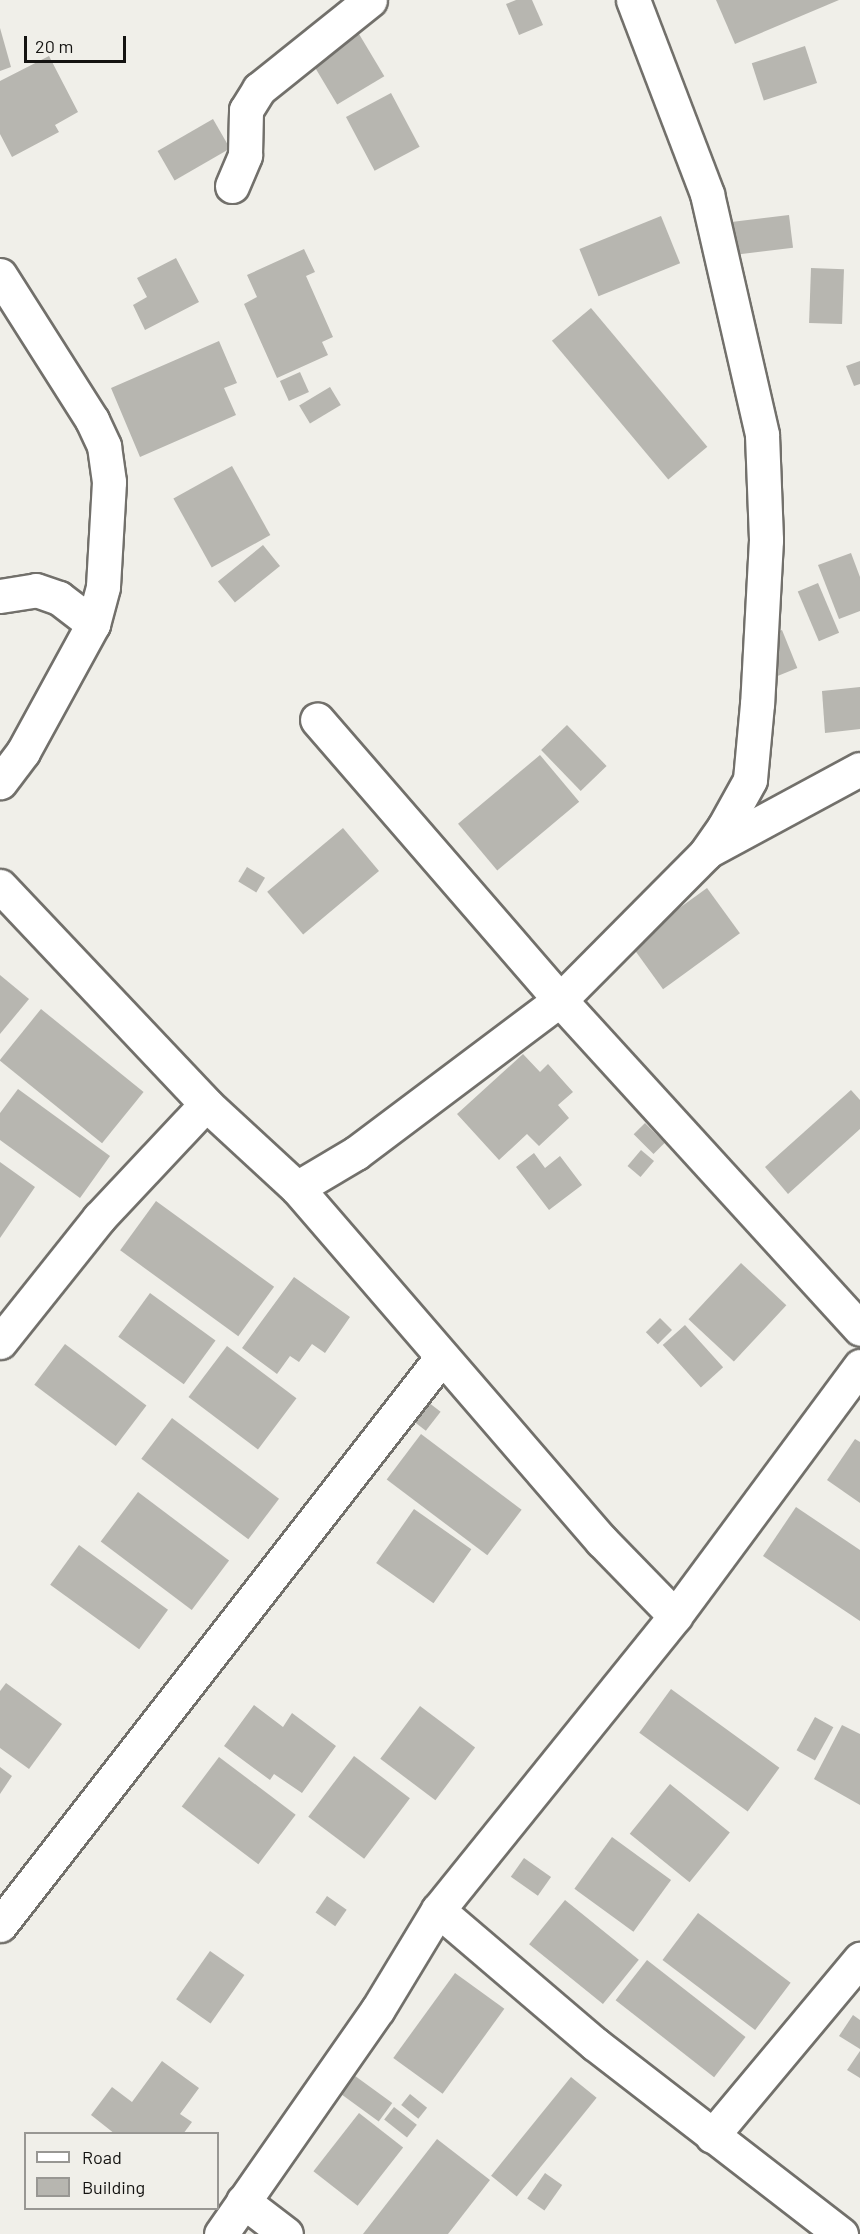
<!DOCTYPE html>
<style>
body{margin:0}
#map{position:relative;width:860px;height:2234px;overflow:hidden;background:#f0efe9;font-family:Barlow,sans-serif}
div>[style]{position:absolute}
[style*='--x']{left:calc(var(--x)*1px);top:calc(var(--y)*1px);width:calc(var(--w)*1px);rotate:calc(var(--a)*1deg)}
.building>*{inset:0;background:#b7b6b0;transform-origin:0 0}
.roads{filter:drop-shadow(2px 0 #72706b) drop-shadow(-2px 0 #72706b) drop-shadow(0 2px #72706b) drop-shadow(0 -2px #72706b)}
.street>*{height:33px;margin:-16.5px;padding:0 16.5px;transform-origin:16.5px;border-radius:16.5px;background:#fff}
span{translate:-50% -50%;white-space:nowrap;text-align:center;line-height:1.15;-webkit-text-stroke:4.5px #f0efe9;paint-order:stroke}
.legend{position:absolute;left:24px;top:2132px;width:195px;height:78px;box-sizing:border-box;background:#f0efe9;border:2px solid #989793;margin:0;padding:8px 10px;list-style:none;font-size:18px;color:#141311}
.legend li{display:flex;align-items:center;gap:12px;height:30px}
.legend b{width:30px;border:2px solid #989793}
.scale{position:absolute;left:24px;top:36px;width:102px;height:27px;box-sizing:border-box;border:3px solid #141311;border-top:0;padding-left:8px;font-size:18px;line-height:21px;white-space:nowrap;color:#141311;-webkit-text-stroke:4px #f0efe9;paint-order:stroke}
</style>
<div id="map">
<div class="building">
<div style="clip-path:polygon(516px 0,532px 0,543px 25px,519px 35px,506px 4px)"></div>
<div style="clip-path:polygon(716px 0,839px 0,735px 44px)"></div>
<div style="clip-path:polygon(0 28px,11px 67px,0 71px)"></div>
<div style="left:356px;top:29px;width:55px;height:55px;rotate:59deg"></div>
<div style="left:805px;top:46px;width:39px;height:56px;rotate:72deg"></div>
<div style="clip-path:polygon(49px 56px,78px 112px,55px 125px,59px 132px,12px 157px,0 134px,0 81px)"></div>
<div style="left:391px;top:93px;width:61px;height:51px;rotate:62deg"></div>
<div style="left:213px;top:119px;width:34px;height:64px;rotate:60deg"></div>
<div style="left:789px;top:215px;width:33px;height:58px;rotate:83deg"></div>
<div style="left:661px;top:216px;width:51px;height:88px;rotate:68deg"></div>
<div style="clip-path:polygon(304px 249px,315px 272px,306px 276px,333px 337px,322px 342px,328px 355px,277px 378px,244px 304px,257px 297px,247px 275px)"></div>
<div style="clip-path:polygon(176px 258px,199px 302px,145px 330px,133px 305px,147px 297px,137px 278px)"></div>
<div style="left:811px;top:268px;width:33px;height:55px;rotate:2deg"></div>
<div style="left:591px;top:308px;width:181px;height:51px;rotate:50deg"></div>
<div style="clip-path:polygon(219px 341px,237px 383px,224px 388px,236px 415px,140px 457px,111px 388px)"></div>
<div style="clip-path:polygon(860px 361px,860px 384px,854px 386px,846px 366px)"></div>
<div style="left:300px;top:372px;width:22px;height:22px;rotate:66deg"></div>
<div style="left:330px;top:387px;width:21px;height:36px;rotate:59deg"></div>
<div style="left:232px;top:466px;width:79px;height:67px;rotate:61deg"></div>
<div style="left:263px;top:545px;width:27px;height:58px;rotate:51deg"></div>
<div style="clip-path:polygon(851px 553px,860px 577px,860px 611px,839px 619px,818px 565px)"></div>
<div style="left:818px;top:583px;width:54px;height:22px;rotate:67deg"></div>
<div style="left:782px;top:630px;width:41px;height:22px;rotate:68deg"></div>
<div style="clip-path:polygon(860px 687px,860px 729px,825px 733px,822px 691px)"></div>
<div style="left:567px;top:725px;width:57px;height:36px;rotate:46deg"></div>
<div style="left:540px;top:755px;width:61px;height:107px;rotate:50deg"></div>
<div style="left:343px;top:828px;width:56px;height:99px;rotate:50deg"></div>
<div style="left:247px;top:867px;width:21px;height:17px;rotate:31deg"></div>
<div style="left:707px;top:888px;width:56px;height:95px;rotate:54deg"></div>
<div style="clip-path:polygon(0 975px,29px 999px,0 1034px)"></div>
<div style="left:41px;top:1009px;width:132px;height:66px;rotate:39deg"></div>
<div style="clip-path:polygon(523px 1054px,540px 1072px,548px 1064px,573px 1092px,558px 1105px,569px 1118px,539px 1146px,527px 1134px,499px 1160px,457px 1114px)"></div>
<div style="clip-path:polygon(18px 1089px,110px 1156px,80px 1198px,0 1140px,0 1113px)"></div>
<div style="clip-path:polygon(851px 1090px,860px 1100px,860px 1129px,788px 1194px,765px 1167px)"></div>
<div style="left:645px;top:1123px;width:28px;height:16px;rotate:45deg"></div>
<div style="left:641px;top:1150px;width:17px;height:21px;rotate:40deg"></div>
<div style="clip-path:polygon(534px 1153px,545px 1168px,560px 1156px,582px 1185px,549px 1210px,516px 1167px)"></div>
<div style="clip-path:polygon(0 1162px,35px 1187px,0 1238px)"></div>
<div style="left:156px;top:1201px;width:146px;height:61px;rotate:36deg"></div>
<div style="left:741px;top:1263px;width:62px;height:77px;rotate:43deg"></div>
<div style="clip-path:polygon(294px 1277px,350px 1317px,325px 1353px,312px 1344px,299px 1362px,290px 1356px,277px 1374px,242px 1348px)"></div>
<div style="left:150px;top:1293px;width:81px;height:54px;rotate:36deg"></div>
<div style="left:660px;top:1318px;width:17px;height:20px;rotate:45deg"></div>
<div style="left:685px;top:1325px;width:57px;height:30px;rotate:48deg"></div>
<div style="left:65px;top:1344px;width:102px;height:51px;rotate:37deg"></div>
<div style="left:227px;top:1346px;width:87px;height:64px;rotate:37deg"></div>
<div style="left:428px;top:1402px;width:16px;height:24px;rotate:38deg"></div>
<div style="left:172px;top:1418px;width:134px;height:51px;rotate:37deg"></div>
<div style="left:421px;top:1434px;width:126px;height:57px;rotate:37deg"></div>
<div style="clip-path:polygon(855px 1439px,860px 1442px,860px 1503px,827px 1480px)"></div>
<div style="left:138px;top:1492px;width:114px;height:62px;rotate:37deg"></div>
<div style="clip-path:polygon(796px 1507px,860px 1550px,860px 1621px,763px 1556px)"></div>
<div style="left:414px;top:1509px;width:70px;height:66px;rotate:35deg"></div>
<div style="left:79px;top:1545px;width:110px;height:49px;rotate:36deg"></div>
<div style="clip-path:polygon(6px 1683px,62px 1724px,29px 1769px,0 1748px,0 1691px)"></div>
<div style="left:671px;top:1689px;width:134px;height:54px;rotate:36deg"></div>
<div style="clip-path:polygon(254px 1705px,283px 1727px,292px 1713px,336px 1746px,302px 1793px,274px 1774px,270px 1780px,224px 1746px)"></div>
<div style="left:420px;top:1706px;width:69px;height:66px;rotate:37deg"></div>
<div style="left:815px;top:1717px;width:21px;height:38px;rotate:29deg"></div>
<div style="clip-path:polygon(842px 1725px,860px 1734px,860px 1805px,814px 1779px)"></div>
<div style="left:354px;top:1756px;width:70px;height:76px;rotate:37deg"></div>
<div style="left:219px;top:1757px;width:96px;height:62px;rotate:37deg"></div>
<div style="clip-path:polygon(0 1767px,12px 1776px,0 1794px)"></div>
<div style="left:670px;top:1784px;width:77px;height:64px;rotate:39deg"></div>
<div style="left:612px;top:1837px;width:73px;height:64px;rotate:36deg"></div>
<div style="left:524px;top:1858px;width:33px;height:23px;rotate:35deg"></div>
<div style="left:327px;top:1896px;width:24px;height:20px;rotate:35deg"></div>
<div style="left:565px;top:1900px;width:95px;height:57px;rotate:39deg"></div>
<div style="left:698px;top:1913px;width:116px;height:59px;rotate:37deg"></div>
<div style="left:210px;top:1951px;width:42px;height:59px;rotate:35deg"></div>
<div style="left:647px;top:1960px;width:125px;height:51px;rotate:38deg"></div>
<div style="left:455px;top:1973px;width:61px;height:105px;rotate:36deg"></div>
<div style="clip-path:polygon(853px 2015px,860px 2020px,860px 2049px,839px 2036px)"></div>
<div style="clip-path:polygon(860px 2051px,860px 2078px,847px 2070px)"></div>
<div style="clip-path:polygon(162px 2061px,199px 2088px,180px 2114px,192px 2122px,183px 2134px,115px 2134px,91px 2115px,112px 2087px,132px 2102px)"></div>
<div style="left:351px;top:2073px;width:51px;height:23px;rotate:36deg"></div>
<div style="left:571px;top:2077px;width:33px;height:127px;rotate:39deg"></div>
<div style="left:410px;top:2094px;width:22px;height:14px;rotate:39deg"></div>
<div style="left:394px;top:2107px;width:29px;height:16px;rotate:38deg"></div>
<div style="left:359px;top:2113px;width:56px;height:74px;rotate:38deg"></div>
<div style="clip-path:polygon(437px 2139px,490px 2180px,448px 2234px,363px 2234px)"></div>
<div style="left:545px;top:2173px;width:21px;height:31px;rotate:35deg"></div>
</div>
<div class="roads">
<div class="street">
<div style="--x:633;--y:0;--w:208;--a:69.1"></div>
<div style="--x:707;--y:194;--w:247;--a:77.1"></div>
<div style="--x:762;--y:435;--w:105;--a:87.8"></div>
<div style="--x:766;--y:540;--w:164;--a:93.1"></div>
<div style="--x:757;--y:704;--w:76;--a:95.3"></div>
<div style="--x:750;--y:780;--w:54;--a:119"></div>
<div style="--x:724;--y:827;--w:32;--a:125"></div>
<div style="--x:706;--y:853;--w:207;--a:134.8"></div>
<div style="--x:560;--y:1000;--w:445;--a:47.6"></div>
<div style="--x:232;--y:186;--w:34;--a:-67"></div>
<div style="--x:245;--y:155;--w:45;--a:-88.7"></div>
<div style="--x:246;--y:110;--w:25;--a:-58"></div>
<div style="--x:259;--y:89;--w:142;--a:-38.7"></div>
<div style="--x:0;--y:275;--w:172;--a:57.6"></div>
<div style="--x:92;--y:420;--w:29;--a:65"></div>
<div style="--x:104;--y:446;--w:36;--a:82"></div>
<div style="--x:109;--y:482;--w:105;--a:93.3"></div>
<div style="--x:103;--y:587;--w:38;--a:105"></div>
<div style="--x:93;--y:624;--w:146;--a:118.7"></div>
<div style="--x:23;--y:752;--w:38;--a:127"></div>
<div style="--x:0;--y:596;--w:36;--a:-9"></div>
<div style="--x:36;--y:590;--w:24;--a:19"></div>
<div style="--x:59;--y:598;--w:43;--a:37.4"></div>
<div style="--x:710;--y:850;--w:170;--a:-28.4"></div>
<div style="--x:0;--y:886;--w:300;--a:46.6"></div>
<div style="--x:206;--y:1104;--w:124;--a:42.7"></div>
<div style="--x:297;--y:1188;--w:467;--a:49.2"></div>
<div style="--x:602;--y:1541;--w:105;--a:45.8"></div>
<div style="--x:297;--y:1188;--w:69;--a:-30.7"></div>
<div style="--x:356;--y:1153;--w:255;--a:-36.9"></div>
<div style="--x:560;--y:1000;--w:371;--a:-130.9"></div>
<div style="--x:0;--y:1342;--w:159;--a:-51.4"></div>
<div style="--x:99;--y:1218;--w:156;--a:-46.8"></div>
<div style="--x:438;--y:1910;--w:206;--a:40.5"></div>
<div style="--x:595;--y:2044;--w:311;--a:37.7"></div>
<div style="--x:0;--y:1925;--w:718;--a:-52.13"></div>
<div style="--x:712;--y:2136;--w:231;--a:-50.1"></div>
<div style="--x:243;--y:2201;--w:54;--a:37.5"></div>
<div style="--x:221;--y:2234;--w:274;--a:-55.1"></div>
<div style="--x:378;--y:2009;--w:116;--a:-58.8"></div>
<div style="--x:438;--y:1910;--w:378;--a:-51.1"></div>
<div style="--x:675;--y:1616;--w:311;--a:-53.5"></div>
</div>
</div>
<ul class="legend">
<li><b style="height:8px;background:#fff"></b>Road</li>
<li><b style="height:16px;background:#b7b6b0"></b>Building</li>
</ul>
<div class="scale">20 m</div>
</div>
